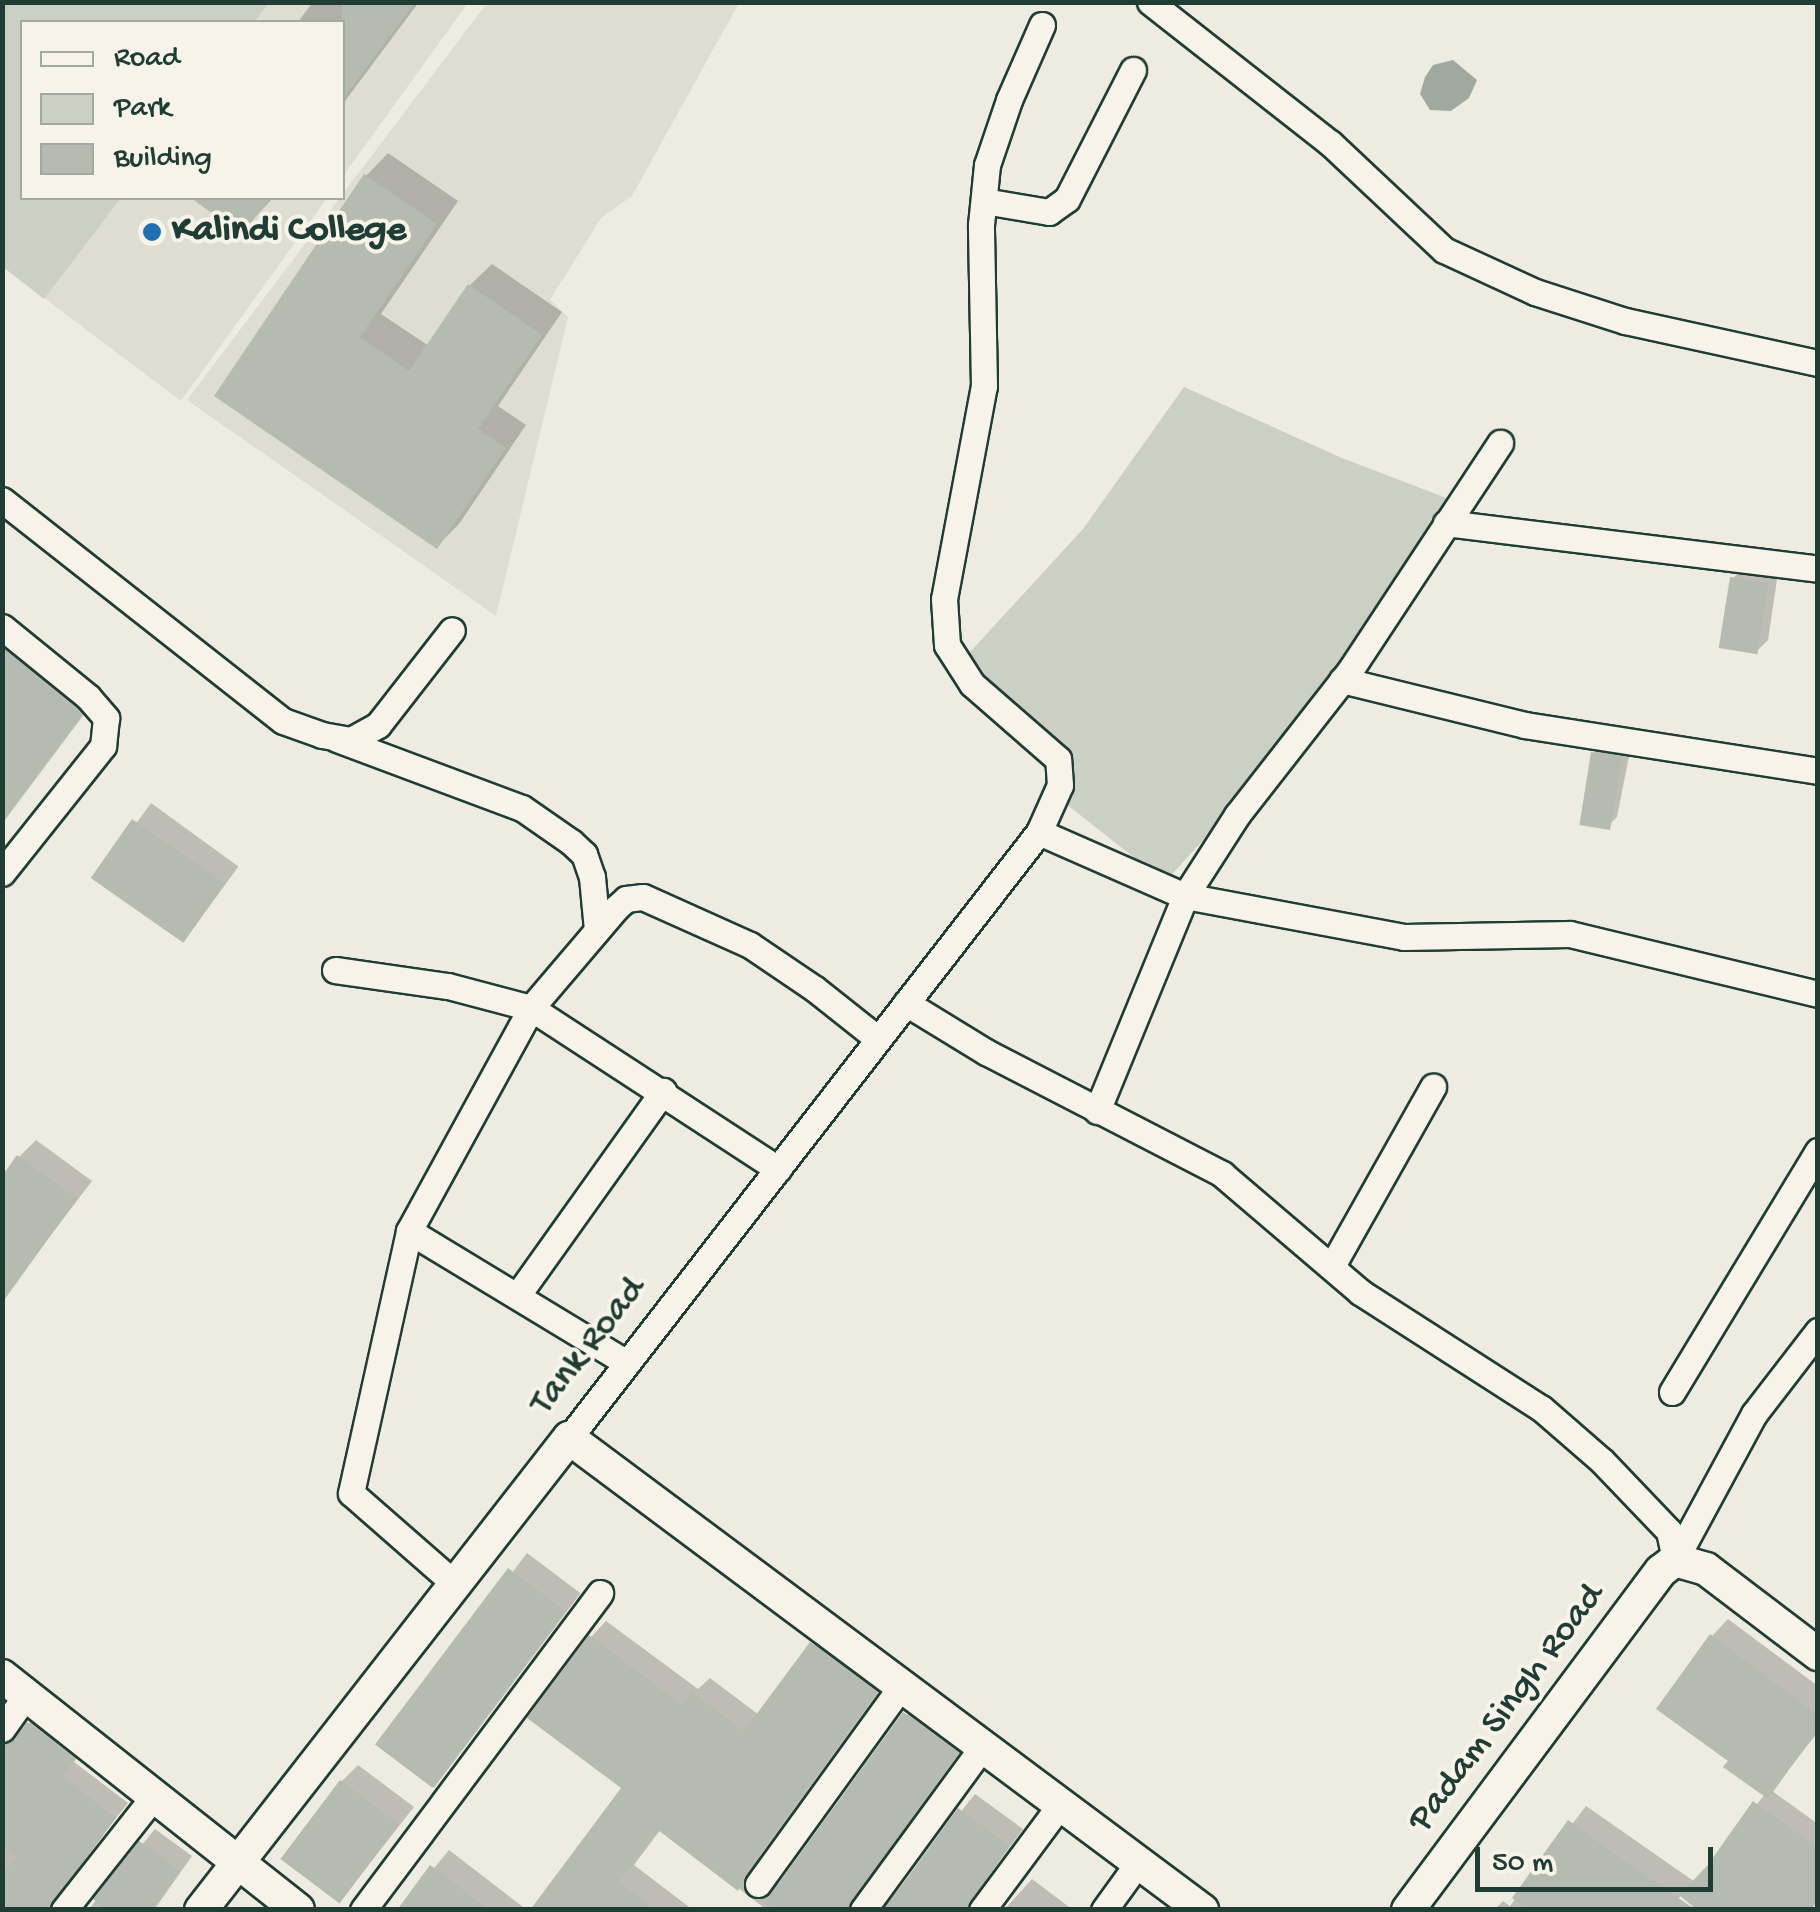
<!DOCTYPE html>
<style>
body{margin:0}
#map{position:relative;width:1820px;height:1912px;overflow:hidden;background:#eeece1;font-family:"Gochi Hand",sans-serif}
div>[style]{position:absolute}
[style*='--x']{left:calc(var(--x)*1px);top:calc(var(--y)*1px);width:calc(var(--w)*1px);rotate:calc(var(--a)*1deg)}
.built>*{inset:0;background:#ddddd2}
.green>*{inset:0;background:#cccfc4}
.water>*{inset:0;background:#9fa99f}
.shadow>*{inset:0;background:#0003;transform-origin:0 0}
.building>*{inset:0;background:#b5bbb0;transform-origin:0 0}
.roads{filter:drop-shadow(2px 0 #1f3d34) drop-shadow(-2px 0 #1f3d34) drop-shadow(0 2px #1f3d34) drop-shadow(0 -2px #1f3d34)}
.minor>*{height:25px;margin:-12.5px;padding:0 12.5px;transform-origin:12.5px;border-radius:12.5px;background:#f7f3e8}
.tertiary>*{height:32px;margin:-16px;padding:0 16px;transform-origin:16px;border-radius:16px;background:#f7f3e8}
.dots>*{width:28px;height:28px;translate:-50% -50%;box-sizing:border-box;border:5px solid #f7f3e8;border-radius:50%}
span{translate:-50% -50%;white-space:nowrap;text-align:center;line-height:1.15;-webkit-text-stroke:8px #f7f3e8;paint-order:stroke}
.poi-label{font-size:38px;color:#1f3d34;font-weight:700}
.left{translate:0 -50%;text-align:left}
.street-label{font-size:38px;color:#1f3d34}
.frame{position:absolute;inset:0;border:5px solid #1f3d34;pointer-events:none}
.legend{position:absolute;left:20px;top:20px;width:325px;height:180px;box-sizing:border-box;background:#f7f3e8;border:2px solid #a1aaa0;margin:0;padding:12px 18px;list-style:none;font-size:30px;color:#1f3d34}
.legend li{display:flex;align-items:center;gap:20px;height:50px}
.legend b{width:50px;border:2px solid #a1aaa0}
.scale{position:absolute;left:1475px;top:1847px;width:238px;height:45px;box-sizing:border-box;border:5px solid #1f3d34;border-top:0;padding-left:12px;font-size:30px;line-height:35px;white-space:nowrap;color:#1f3d34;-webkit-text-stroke:8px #f7f3e8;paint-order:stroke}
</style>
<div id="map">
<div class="built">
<div style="clip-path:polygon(2px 3px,468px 3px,343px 176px,342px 22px,22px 22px,22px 198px,327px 198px,181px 401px,3px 267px)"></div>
<div style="clip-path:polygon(487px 3px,739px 3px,632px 196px,601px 218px,550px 300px,568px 317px,496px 616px,187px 400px)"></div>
</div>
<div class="green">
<div style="clip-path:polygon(2px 3px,269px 3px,254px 22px,22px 22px,22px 198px,121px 198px,44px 299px,3px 267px)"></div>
<div style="clip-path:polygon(1184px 387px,1342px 458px,1462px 504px,1346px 683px,1165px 882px,1051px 792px,1060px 760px,959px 664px,1083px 529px)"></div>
</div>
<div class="water">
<div style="clip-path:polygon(1453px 60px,1477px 80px,1469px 98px,1451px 111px,1430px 110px,1420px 94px,1425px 77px,1433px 65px)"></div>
</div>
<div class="shadow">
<div style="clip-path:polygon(313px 2px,419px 2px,342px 105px,342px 22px,298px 22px)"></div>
<div style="clip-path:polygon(388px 153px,458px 201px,381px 314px,429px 346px,469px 286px,492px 264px,562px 312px,498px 406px,526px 425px,459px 524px,437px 546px,217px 396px,366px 176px)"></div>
<div style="clip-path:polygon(195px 198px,273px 198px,241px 232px)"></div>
<div style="clip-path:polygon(1743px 568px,1778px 573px,1768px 640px,1757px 651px,1732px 579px)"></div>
<div style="clip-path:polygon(2px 615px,97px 697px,2px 824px)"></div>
<div style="clip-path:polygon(1605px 742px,1631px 746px,1617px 817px,1606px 828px,1594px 753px)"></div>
<div style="left:151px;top:803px;width:108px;height:93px;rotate:36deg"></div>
<div style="clip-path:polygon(36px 1140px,92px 1181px,3px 1298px,19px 1157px)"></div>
<div style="left:527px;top:1553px;width:67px;height:243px;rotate:37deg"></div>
<div style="clip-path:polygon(1728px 1619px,1818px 1686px,1818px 1732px,1772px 1791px,1818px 1824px,1818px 1897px,1682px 1894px,1670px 1910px,1494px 1910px,1503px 1901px,1510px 1906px,1586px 1806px,1695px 1882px,1765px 1794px,1731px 1760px,1712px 1636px)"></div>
<div style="clip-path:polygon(606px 1621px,698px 1689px,710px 1678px,759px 1715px,828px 1628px,891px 1675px,760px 1856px,758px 1873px,766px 1882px,781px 1884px,920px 1698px,972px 1736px,865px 1882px,864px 1901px,875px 1910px,767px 1910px,661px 1829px,634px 1865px,693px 1910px,559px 1910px,624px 1788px,591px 1637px)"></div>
<div style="clip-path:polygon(42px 1710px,87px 1744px,74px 1762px,128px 1803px,64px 1883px,61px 1893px,69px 1910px,2px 1910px,2px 1721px,5px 1728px,23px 1730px)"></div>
<div style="clip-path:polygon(358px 1765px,414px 1807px,340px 1901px,341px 1782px)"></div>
<div style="clip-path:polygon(975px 1794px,1023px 1829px,984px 1882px,981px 1892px,987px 1907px,1005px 1909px,1032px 1879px,1073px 1910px,882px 1910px)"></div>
<div style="clip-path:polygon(155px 1829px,192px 1856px,154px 1910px,88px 1910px)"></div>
<div style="clip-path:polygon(449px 1850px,527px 1910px,400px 1910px)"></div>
</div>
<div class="building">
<div style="clip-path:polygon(342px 2px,415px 2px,342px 100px)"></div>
<div style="clip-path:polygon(364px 174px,437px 224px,360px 337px,409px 371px,468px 284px,542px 335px,478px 429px,506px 448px,437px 549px,214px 396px)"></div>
<div style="clip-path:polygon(191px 198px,270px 198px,242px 235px)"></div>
<div style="left:1730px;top:577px;width:39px;height:72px;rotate:9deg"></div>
<div style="clip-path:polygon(2px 648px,82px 715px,2px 822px)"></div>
<div style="left:1591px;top:752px;width:31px;height:74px;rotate:9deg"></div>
<div style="left:132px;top:819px;width:113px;height:72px;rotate:35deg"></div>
<div style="clip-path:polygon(17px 1155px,77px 1199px,2px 1303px,2px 1176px)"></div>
<div style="left:508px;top:1568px;width:72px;height:221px;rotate:37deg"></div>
<div style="clip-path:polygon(1710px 1634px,1818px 1716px,1818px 1729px,1768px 1799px,1723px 1767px,1728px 1761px,1656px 1709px)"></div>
<div style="clip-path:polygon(589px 1635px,682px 1705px,692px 1692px,744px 1731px,810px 1642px,877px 1692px,745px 1874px,738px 1891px,658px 1830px,619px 1882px,656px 1910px,530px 1910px,621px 1788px,527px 1718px)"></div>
<div style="clip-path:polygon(903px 1712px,958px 1753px,847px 1910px,774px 1910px,761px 1900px,771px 1894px)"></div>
<div style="clip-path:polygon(27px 1722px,75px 1759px,62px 1777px,116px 1818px,48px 1910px,2px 1910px,2px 1876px,17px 1856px,2px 1845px,2px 1745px,15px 1739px)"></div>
<div style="left:340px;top:1780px;width:74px;height:99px;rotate:37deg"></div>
<div style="clip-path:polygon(1753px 1801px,1818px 1848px,1818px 1900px,1811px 1910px,1697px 1910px,1679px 1895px,1707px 1866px)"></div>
<div style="clip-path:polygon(958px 1808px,1009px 1846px,966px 1910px,884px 1910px)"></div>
<div style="clip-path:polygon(1568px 1820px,1631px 1866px,1696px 1910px,1528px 1910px,1512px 1898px)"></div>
<div style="clip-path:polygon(139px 1841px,180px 1871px,151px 1910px,107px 1910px,93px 1899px)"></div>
<div style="clip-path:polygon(430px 1865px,489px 1910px,397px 1910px)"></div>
</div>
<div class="roads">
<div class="minor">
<div style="--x:1150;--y:2;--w:229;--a:38.1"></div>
<div style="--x:1330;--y:143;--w:156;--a:43.2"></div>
<div style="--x:1444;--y:250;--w:100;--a:24.8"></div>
<div style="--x:1535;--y:292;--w:95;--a:17.9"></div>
<div style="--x:1625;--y:321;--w:198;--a:12.3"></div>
<div style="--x:984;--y:201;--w:66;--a:9.6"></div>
<div style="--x:1049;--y:212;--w:22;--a:-36"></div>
<div style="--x:1067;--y:199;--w:145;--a:-62.9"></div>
<div style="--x:2;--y:500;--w:357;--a:38.2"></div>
<div style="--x:283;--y:721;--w:41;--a:19.7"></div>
<div style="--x:322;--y:735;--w:29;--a:10"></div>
<div style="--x:351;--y:740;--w:31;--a:-29"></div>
<div style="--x:378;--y:725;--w:120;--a:-52.1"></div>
<div style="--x:1446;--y:523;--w:375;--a:7"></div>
<div style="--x:2;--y:627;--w:111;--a:39.1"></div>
<div style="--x:88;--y:697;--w:28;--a:49"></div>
<div style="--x:106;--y:718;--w:28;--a:96"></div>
<div style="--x:103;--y:746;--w:162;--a:128.5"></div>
<div style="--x:1342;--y:680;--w:188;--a:13.8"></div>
<div style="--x:1525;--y:725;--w:297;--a:8.9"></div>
<div style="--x:337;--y:739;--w:197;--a:20.5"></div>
<div style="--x:522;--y:808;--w:60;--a:34.8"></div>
<div style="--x:571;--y:842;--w:18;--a:43"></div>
<div style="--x:584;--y:854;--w:24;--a:71"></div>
<div style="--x:592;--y:877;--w:53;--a:84.6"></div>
<div style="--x:1039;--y:832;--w:159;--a:23.7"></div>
<div style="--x:1185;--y:896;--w:223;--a:10.6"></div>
<div style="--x:1404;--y:937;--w:166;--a:-1"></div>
<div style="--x:1570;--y:934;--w:255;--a:13.6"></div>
<div style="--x:335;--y:970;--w:114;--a:8.1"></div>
<div style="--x:448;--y:986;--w:86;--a:14.8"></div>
<div style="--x:531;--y:1008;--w:295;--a:33.1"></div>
<div style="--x:906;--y:1003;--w:94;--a:31.5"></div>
<div style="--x:986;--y:1052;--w:266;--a:27.3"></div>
<div style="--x:1222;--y:1174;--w:182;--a:40.5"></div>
<div style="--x:1360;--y:1292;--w:215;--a:32.7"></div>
<div style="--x:1541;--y:1408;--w:81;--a:41"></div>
<div style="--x:1602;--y:1461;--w:97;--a:46.3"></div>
<div style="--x:1669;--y:1531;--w:30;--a:78"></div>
<div style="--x:1097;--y:1111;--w:232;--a:-67.7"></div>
<div style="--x:1185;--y:896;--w:96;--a:-57.3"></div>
<div style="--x:1237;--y:815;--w:185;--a:-52"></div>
<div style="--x:1351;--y:669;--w:271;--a:-56.6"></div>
<div style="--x:409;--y:1231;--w:255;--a:31.2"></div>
<div style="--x:1332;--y:1266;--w:206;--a:-60.6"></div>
<div style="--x:517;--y:1296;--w:252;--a:-54.5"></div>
<div style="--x:1672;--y:1392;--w:282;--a:-58.8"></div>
<div style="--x:569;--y:1438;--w:767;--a:-52.2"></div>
<div style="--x:1039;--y:832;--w:51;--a:-65.9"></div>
<div style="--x:1060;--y:785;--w:26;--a:-94"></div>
<div style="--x:1058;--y:759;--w:114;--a:-138.9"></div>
<div style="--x:972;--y:684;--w:46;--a:-122.7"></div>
<div style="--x:947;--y:645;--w:46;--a:-93.7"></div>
<div style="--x:944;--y:599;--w:217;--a:-79.4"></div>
<div style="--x:984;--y:386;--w:161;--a:-91.1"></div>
<div style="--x:981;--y:225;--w:60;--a:-84.3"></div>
<div style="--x:987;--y:165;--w:69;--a:-71.3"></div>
<div style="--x:1009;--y:100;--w:82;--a:-66.3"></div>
<div style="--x:1675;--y:1560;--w:166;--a:-61.6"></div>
<div style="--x:1754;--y:1414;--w:105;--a:-52.4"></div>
<div style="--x:455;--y:1584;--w:138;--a:-138.8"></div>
<div style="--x:351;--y:1493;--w:268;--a:-77.5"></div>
<div style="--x:409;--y:1231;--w:254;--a:-61.3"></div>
<div style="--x:531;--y:1008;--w:131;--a:-49.6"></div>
<div style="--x:616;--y:908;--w:13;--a:-42"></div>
<div style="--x:626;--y:899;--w:17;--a:-7"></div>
<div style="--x:643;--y:897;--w:117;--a:24.2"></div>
<div style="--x:750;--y:945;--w:78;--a:34.1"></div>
<div style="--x:815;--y:989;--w:80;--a:38.4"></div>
<div style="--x:2;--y:1729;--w:43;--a:-54.5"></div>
<div style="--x:758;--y:1884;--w:246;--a:-54.1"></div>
<div style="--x:64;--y:1910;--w:145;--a:-51.7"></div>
<div style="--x:363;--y:1910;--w:396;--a:-53.2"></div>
<div style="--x:863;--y:1910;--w:203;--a:-53.8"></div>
<div style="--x:982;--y:1910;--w:131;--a:-53.4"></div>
<div style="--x:1104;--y:1910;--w:58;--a:-54.1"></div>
</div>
<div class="tertiary">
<div style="--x:2;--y:1676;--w:377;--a:38.3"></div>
<div style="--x:201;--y:1910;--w:599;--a:-52.06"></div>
<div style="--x:569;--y:1438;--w:790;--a:36.71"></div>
<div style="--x:1408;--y:1910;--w:423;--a:-53.3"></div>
<div style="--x:1661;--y:1571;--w:18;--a:-38"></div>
<div style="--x:1675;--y:1560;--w:32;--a:16"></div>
<div style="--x:1706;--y:1569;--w:141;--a:37.2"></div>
</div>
</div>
<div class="dots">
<div style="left:152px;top:232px;background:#1f6fb2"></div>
</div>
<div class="poi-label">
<span class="left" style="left:172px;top:232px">Kalindi College</span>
</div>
<div class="street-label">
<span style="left:589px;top:1347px;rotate:-52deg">Tank Road</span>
<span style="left:1508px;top:1709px;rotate:-53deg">Padam Singh Road</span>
</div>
<div class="frame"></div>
<ul class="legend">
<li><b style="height:12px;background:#f7f3e8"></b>Road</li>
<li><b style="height:28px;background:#cccfc4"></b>Park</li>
<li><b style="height:28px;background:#b5bbb0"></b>Building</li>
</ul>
<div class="scale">50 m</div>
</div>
